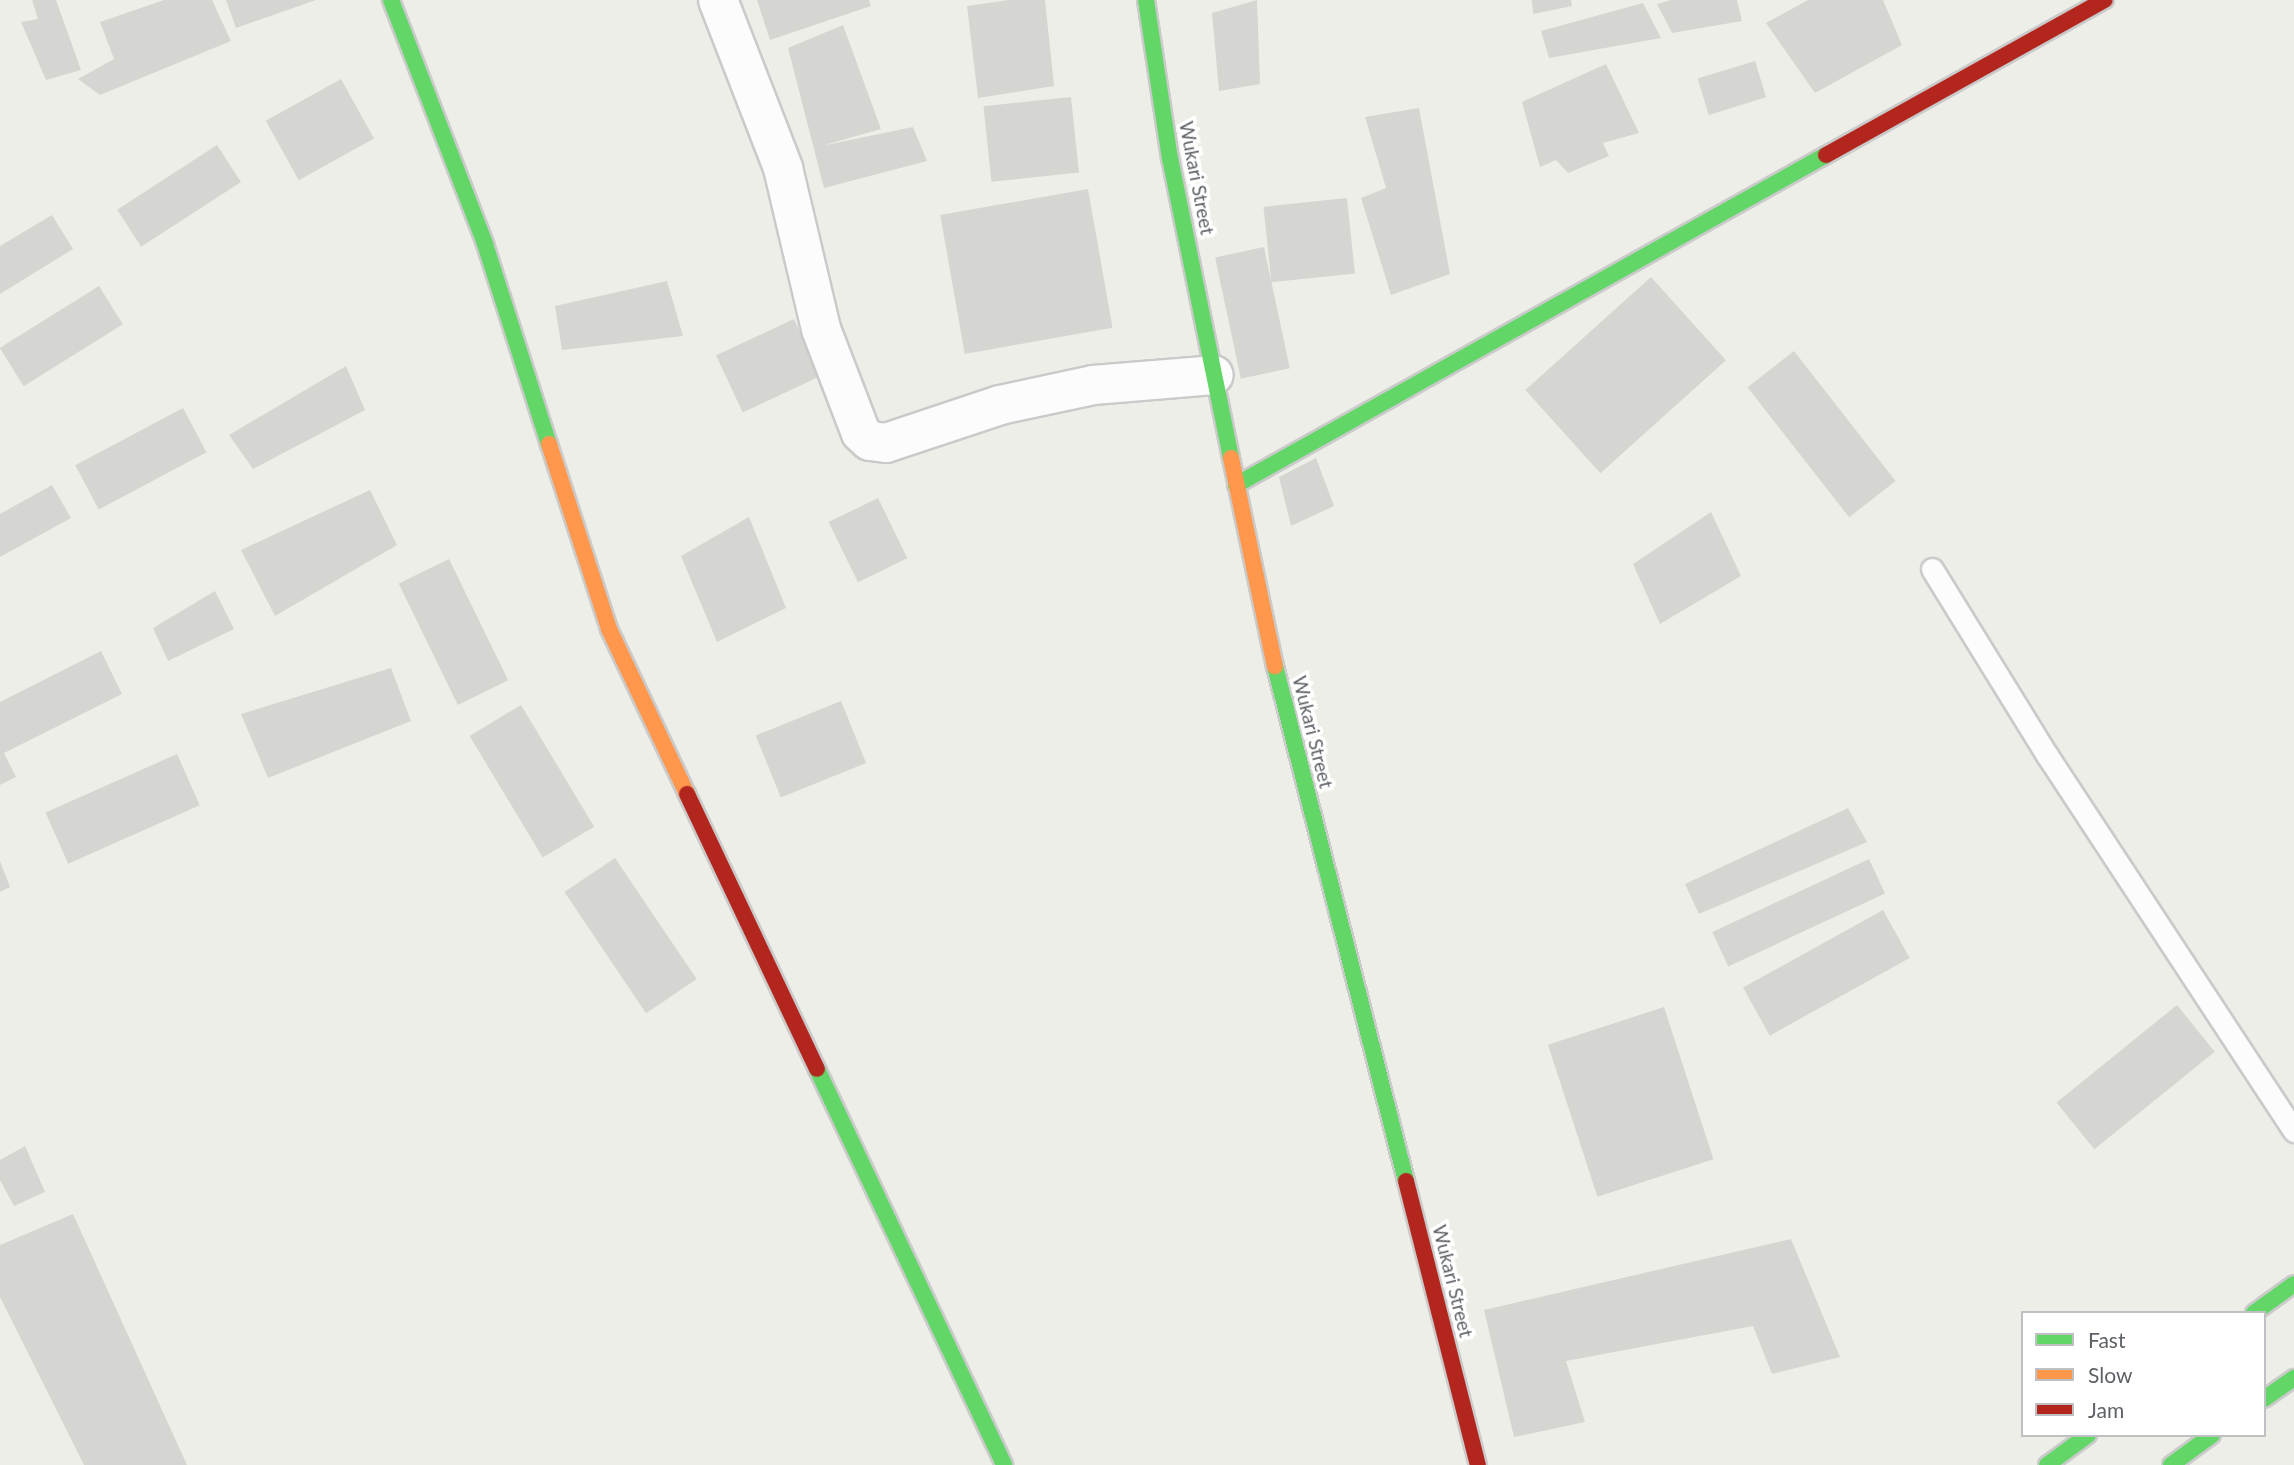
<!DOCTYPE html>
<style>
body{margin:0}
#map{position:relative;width:2294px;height:1465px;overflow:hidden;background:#eeeee9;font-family:Lato,sans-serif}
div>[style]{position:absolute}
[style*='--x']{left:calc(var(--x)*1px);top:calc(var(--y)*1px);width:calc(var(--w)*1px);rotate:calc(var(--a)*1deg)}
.building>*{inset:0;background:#d5d5d2;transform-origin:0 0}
.roads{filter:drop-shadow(2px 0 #cacaca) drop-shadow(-2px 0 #cacaca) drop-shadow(0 2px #cacaca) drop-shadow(0 -2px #cacaca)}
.lane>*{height:21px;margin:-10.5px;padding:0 10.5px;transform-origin:10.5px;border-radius:10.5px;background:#fcfcfc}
.street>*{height:38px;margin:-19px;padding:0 19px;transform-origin:19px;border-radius:19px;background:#fcfcfc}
.fast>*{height:16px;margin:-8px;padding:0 8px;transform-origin:8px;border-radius:8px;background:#63d668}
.slow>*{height:16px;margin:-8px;padding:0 8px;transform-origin:8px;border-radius:8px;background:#ff974d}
.jam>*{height:16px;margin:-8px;padding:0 8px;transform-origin:8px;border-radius:8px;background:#b3261e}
span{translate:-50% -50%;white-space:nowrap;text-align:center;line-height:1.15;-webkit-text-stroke:7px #fff;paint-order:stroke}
.street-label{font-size:19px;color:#5e6267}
.legend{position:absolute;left:2021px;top:1311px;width:245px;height:126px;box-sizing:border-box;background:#fff;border:2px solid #bfc0c2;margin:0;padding:9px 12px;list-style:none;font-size:21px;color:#5e6267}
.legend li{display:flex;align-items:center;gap:14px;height:35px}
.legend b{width:35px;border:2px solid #bfc0c2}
</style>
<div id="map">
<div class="building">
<div style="clip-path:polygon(32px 0,56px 0,81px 70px,46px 80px,21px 22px,38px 19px)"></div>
<div style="clip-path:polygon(164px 0,212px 0,231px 41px,100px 95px,78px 79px,114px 59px,100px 22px)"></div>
<div style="clip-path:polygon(226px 0,316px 0,236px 28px)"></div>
<div style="clip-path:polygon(757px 0,869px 0,871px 6px,770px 40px)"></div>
<div style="clip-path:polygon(1009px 0,1045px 0,1054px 86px,978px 98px,967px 6px)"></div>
<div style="clip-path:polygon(1257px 0,1260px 84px,1219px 91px,1212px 13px)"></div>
<div style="clip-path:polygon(1532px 0,1571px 0,1572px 6px,1533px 14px)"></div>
<div style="clip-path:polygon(1671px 0,1737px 0,1742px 21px,1672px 33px,1657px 4px)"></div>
<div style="clip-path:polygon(1808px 0,1883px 0,1902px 45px,1815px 93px,1766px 23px)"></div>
<div style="clip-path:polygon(1643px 3px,1661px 38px,1549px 58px,1541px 31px)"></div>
<div style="clip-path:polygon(843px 25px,881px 129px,821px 146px,913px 127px,927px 161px,824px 188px,788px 48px)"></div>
<div style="left:1755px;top:61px;width:38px;height:60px;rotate:73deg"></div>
<div style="clip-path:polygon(1606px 64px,1639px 133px,1603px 143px,1609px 156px,1568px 173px,1556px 160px,1540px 167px,1522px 102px)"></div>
<div style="left:341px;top:79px;width:68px;height:86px;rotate:61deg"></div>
<div style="left:1071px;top:97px;width:76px;height:88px;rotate:84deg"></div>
<div style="clip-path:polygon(1419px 108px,1450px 274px,1391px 295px,1361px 198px,1386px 188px,1365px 117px)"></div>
<div style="left:217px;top:145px;width:44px;height:119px;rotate:57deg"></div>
<div style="left:1088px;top:189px;width:141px;height:150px;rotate:80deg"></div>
<div style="left:1347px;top:198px;width:76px;height:84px;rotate:84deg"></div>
<div style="clip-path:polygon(52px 215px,73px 249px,0 294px,0 246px)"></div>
<div style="left:1264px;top:247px;width:124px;height:50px;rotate:78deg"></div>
<div style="left:1651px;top:277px;width:112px;height:169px;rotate:48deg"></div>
<div style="clip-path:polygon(667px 281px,683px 336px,562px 350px,555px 306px)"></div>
<div style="left:99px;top:286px;width:45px;height:117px;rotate:58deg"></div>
<div style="left:794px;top:319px;width:63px;height:86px;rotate:65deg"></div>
<div style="left:1794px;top:351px;width:165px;height:59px;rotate:52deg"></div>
<div style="clip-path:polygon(346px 366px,365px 410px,253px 469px,229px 435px)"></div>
<div style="left:183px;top:408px;width:50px;height:122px;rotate:62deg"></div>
<div style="clip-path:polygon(1316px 458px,1334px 506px,1291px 526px,1279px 477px)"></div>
<div style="clip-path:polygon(52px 485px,71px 518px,0 557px,0 514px)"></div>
<div style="clip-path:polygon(370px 490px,397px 545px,275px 616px,241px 550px)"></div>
<div style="left:878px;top:498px;width:67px;height:55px;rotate:64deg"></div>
<div style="clip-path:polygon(1711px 512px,1741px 576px,1660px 624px,1633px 564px)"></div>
<div style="clip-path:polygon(749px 517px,786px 608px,717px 642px,681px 556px)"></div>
<div style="left:449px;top:559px;width:135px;height:56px;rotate:64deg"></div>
<div style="clip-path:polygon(215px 591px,234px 629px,168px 661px,153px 628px)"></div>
<div style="clip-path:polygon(101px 651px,122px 694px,4px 753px,16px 777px,0 785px,0 702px)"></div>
<div style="clip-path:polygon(391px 668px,411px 721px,268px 778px,241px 714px)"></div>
<div style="left:841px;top:701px;width:67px;height:92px;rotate:68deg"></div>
<div style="left:521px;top:705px;width:142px;height:60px;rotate:59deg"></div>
<div style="left:177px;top:754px;width:56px;height:144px;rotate:66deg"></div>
<div style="clip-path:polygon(1848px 808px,1867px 842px,1699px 914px,1685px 884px)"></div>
<div style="left:615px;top:858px;width:146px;height:61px;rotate:56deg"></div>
<div style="left:1869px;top:859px;width:38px;height:173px;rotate:65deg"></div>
<div style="clip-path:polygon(0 861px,10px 887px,0 892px)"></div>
<div style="left:1883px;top:910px;width:55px;height:160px;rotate:61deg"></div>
<div style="left:2177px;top:1005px;width:60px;height:155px;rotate:51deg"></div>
<div style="left:1664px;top:1007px;width:160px;height:122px;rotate:72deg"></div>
<div style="clip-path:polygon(25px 1146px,45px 1192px,14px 1206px,0 1180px,0 1160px)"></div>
<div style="clip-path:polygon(73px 1214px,187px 1465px,84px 1465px,0 1297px,0 1245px)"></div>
<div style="clip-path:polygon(1791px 1239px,1840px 1357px,1772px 1374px,1753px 1326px,1566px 1361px,1585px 1422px,1514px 1437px,1484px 1310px)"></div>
</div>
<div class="roads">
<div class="lane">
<div style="--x:1932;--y:569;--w:219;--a:58.3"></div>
<div style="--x:2047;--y:755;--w:450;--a:56.7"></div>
</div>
<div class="street">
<div style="--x:718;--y:0;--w:180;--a:68.8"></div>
<div style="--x:783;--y:168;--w:165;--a:76.7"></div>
<div style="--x:821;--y:329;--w:111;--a:69"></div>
<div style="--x:861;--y:433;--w:12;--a:42"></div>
<div style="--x:870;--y:441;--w:16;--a:7"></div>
<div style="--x:886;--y:443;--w:120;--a:-18.4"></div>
<div style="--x:1000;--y:405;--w:95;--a:-12.1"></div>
<div style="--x:1093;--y:385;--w:121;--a:-4.7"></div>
</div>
<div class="fast">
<div style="--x:391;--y:0;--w:261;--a:68.9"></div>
<div style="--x:485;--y:244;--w:210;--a:72.3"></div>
<div style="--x:1146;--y:0;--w:160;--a:81.4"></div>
<div style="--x:1170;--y:158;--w:306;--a:78.5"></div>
<div style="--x:1236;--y:485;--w:676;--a:-29.22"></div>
<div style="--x:1275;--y:666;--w:531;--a:75.73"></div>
<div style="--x:817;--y:1069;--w:438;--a:64.7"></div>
<div style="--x:2254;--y:1313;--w:49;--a:-35.9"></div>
<div style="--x:2264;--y:1399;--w:37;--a:-35"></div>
<div style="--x:2047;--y:1465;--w:51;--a:-36.2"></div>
<div style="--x:2171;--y:1465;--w:51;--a:-36.2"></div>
</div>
<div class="slow">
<div style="--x:549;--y:444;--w:194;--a:72"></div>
<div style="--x:609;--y:629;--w:183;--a:64.7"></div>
<div style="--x:1231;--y:458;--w:213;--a:78.1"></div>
</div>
<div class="jam">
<div style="--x:1826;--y:155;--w:319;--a:-29.1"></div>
<div style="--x:687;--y:794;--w:304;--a:64.7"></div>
<div style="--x:1406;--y:1181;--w:293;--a:75.8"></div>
</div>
</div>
<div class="street-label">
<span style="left:1197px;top:178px;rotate:79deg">Wukari Street</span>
<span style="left:1313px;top:732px;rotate:76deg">Wukari Street</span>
<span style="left:1453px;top:1281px;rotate:76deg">Wukari Street</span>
</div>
<ul class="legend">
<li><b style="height:9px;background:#63d668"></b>Fast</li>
<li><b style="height:9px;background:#ff974d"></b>Slow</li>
<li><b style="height:9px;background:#b3261e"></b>Jam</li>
</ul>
</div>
